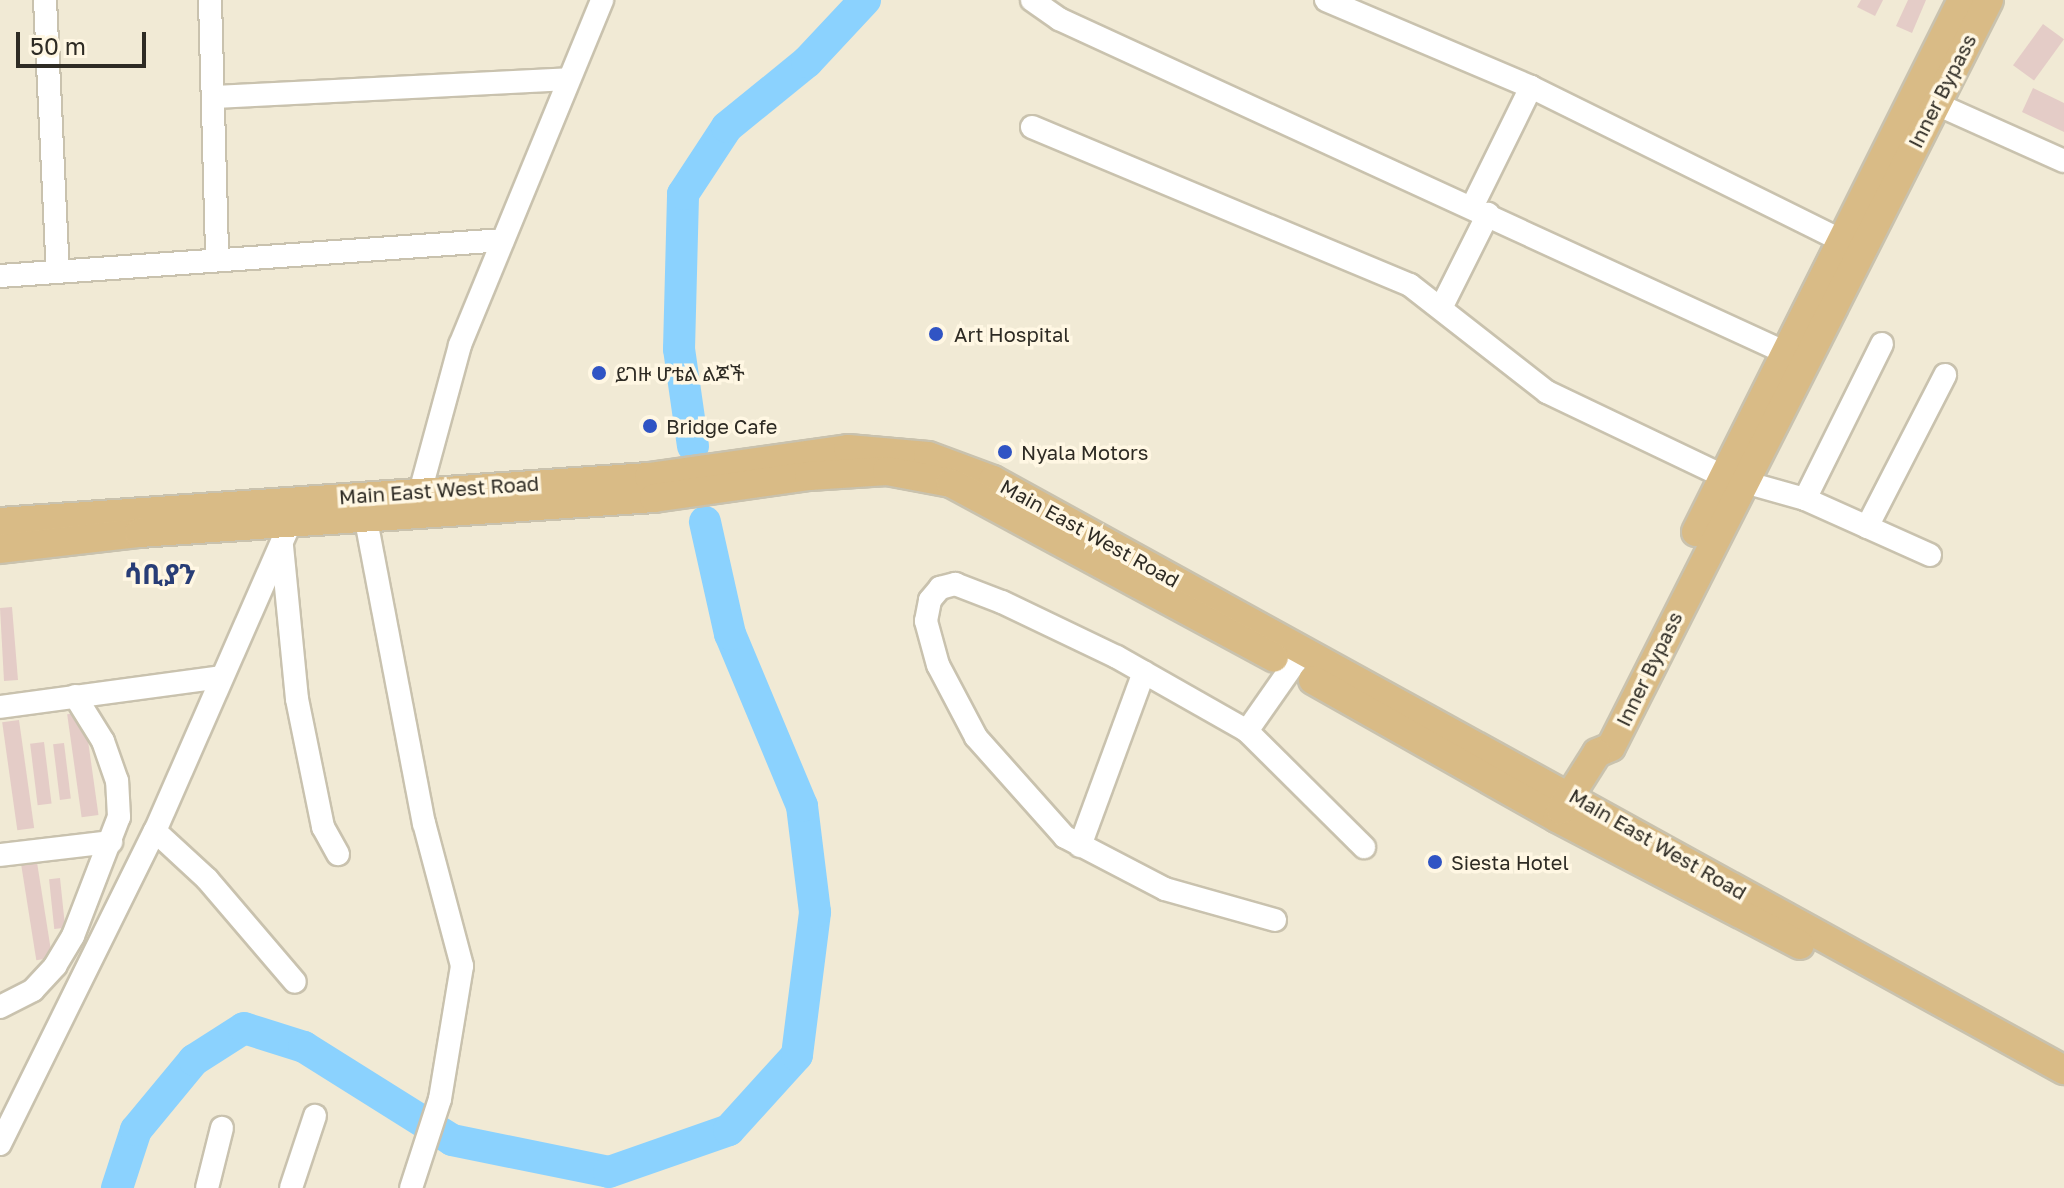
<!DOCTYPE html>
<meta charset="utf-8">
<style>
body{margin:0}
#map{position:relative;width:2064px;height:1188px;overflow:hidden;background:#f1ead5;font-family:"Golos Text","Noto Sans Ethiopic",sans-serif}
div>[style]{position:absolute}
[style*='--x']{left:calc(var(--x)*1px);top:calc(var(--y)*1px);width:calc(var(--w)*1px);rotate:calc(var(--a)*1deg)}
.river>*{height:32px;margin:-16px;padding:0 16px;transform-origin:16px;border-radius:16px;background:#8bd2fe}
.building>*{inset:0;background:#e4ccc7;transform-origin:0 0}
.roads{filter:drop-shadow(2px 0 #c9c2ae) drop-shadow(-2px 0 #c9c2ae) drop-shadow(0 2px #c9c2ae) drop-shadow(0 -2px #c9c2ae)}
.minor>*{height:22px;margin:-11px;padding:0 11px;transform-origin:11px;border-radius:11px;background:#fff}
.major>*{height:28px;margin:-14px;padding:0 14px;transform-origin:14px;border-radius:14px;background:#d9bb86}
.dots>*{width:22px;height:22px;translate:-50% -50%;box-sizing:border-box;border:4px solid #fff7e3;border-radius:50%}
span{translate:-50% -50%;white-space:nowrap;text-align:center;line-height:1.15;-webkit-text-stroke:7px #fff7e3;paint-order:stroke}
.street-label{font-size:20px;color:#2e2b24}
.poi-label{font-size:20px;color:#2e2b24}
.left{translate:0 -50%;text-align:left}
.district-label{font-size:28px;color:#283d76;font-weight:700}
.scale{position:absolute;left:16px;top:32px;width:130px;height:36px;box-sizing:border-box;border:4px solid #2e2b24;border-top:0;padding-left:10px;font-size:24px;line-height:28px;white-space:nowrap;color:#2e2b24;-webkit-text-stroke:6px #fff7e3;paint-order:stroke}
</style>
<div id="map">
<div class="river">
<div style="--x:693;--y:446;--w:98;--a:-98.2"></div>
<div style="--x:679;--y:349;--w:155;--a:-88.5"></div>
<div style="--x:683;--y:194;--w:80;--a:-56.7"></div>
<div style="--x:727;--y:127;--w:103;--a:-39.1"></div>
<div style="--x:807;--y:62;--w:85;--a:-46.9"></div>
<div style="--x:117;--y:1188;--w:61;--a:-71.9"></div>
<div style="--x:136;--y:1130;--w:91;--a:-50.4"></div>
<div style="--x:194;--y:1060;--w:59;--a:-32.6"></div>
<div style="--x:244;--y:1028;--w:63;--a:17.6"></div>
<div style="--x:304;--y:1047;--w:175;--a:32.1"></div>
<div style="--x:452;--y:1140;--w:160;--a:11.5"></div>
<div style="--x:609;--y:1172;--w:127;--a:-19.3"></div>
<div style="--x:729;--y:1130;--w:101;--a:-47.8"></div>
<div style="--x:797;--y:1055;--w:144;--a:-82.8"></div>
<div style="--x:815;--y:912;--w:107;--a:-97"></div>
<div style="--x:802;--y:806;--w:186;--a:-112.7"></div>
<div style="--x:730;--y:634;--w:115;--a:-102.6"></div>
</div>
<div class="building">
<div style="clip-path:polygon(1861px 0,1883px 0,1875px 16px,1857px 7px)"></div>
<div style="clip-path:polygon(1908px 0,1926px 0,1912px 33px,1896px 26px)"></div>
<div style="left:2043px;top:24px;width:26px;height:51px;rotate:36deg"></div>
<div style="clip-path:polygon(2033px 88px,2064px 103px,2064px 132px,2022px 112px)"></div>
<div style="clip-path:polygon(12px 607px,18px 680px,4px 681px,0 608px)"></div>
<div style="left:84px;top:712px;width:104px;height:17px;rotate:82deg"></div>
<div style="left:19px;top:720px;width:109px;height:17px;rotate:82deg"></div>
<div style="left:44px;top:742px;width:62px;height:14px;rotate:83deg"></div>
<div style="left:64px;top:743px;width:56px;height:11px;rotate:83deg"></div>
<div style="left:36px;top:856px;width:103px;height:16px;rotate:81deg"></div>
<div style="left:60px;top:878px;width:50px;height:11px;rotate:84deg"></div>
</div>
<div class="roads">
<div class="minor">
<div style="--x:45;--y:0;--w:271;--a:87.3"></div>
<div style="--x:210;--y:0;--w:257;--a:88.4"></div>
<div style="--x:1032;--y:0;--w:33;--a:35"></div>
<div style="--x:1059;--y:19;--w:798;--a:24.67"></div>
<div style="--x:1326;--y:0;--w:223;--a:23"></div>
<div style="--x:1531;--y:87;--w:346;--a:26.3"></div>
<div style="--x:216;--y:97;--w:352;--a:-2.9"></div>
<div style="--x:1923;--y:98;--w:154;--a:24.1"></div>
<div style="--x:1032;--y:127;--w:410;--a:22.7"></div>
<div style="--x:1410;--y:285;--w:174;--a:38"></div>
<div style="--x:1547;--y:392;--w:195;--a:25.5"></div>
<div style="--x:1723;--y:476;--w:85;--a:15.7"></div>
<div style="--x:1805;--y:499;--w:137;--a:24.1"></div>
<div style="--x:1472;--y:207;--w:134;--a:-63.8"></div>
<div style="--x:0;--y:276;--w:504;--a:-4.09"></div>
<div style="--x:1442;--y:306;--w:103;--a:-63.4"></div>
<div style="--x:1805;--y:499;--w:173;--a:-63.6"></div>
<div style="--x:416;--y:507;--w:168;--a:-74.8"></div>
<div style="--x:460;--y:345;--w:373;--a:-67.6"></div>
<div style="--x:366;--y:520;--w:309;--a:79.2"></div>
<div style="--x:424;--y:823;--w:148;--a:75.1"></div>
<div style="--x:462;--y:966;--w:135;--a:99.4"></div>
<div style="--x:440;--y:1099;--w:94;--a:108"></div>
<div style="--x:1867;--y:527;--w:171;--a:-62.8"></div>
<div style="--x:282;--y:546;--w:154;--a:84.4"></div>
<div style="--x:297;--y:699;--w:131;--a:78.5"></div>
<div style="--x:323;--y:827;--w:31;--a:61"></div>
<div style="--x:0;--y:707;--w:223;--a:-7.7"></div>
<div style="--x:1247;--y:731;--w:94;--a:-55"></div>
<div style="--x:155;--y:831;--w:71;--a:42.7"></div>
<div style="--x:207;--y:879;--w:135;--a:49.5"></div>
<div style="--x:1080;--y:846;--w:185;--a:-69.8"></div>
<div style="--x:0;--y:855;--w:112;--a:-6.7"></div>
<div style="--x:1275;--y:920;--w:114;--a:-164.3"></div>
<div style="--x:1165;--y:889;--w:113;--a:-152.5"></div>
<div style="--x:1065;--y:837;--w:134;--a:-131.7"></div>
<div style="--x:976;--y:737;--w:81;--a:-117.8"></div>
<div style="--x:938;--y:665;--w:46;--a:-105.3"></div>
<div style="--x:926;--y:621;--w:21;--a:-79"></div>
<div style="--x:930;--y:600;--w:16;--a:-50"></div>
<div style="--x:940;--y:588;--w:16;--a:-15"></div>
<div style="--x:955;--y:584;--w:50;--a:21"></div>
<div style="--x:1002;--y:602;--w:127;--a:25.6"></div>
<div style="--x:1117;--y:657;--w:150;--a:29.6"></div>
<div style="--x:1247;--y:731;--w:165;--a:44.8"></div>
<div style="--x:0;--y:1007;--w:37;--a:-27"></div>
<div style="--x:33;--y:990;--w:33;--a:-47"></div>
<div style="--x:55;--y:966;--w:35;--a:-59"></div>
<div style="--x:73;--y:936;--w:128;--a:-68.9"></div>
<div style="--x:119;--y:817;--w:36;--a:-93"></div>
<div style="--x:117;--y:781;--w:42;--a:-109.3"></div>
<div style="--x:103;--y:741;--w:53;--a:-121.9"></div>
<div style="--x:0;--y:1144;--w:349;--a:-63.7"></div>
<div style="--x:155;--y:831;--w:333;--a:-66.3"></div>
<div style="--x:207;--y:1188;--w:62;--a:-76"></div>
<div style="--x:291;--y:1188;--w:76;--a:-71.6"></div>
</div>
<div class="major">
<div style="--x:0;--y:522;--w:651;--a:-3.97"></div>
<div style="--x:649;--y:477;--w:201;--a:-8"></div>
<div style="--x:848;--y:449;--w:80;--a:5"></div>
<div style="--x:928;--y:456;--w:69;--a:20.3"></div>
<div style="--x:993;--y:480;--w:1223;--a:28.85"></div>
<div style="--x:1696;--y:532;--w:595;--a:-63.43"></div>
<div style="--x:0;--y:549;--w:140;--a:-6.6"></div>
<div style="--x:139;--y:533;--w:516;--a:-3.89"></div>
<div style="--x:654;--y:498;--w:157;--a:-8.1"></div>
<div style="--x:809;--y:476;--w:78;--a:-3.7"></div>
<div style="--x:887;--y:471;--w:65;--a:10.6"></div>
<div style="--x:951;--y:483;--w:367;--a:28.4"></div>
<div style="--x:1313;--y:680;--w:280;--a:29.5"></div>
<div style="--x:1557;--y:818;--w:274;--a:27.6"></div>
<div style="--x:1597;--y:753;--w:15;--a:-23"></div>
<div style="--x:1611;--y:747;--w:837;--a:-63.16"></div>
<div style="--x:1561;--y:810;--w:67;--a:-57.7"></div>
</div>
</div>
<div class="dots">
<div style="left:936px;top:334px;background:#3054c4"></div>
<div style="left:599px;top:373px;background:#3054c4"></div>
<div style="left:650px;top:426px;background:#3054c4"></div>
<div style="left:1005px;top:452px;background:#3054c4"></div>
<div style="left:1435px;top:862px;background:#3054c4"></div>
</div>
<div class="street-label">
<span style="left:1942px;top:91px;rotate:-63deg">Inner Bypass</span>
<span style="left:439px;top:490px;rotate:-4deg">Main East West Road</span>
<span style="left:1090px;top:533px;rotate:29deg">Main East West Road</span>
<span style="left:1649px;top:669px;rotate:-64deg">Inner Bypass</span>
<span style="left:1658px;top:844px;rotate:30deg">Main East West Road</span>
</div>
<div class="poi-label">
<span class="left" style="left:954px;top:334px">Art Hospital</span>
<span class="left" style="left:615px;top:373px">ይገዙ ሆቴል ልጆች</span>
<span class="left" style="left:666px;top:426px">Bridge Cafe</span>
<span class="left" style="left:1021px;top:452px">Nyala Motors</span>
<span class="left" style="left:1451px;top:862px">Siesta Hotel</span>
</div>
<div class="district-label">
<span style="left:160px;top:574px">ሳቢያን</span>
</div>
<div class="scale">50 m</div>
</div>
